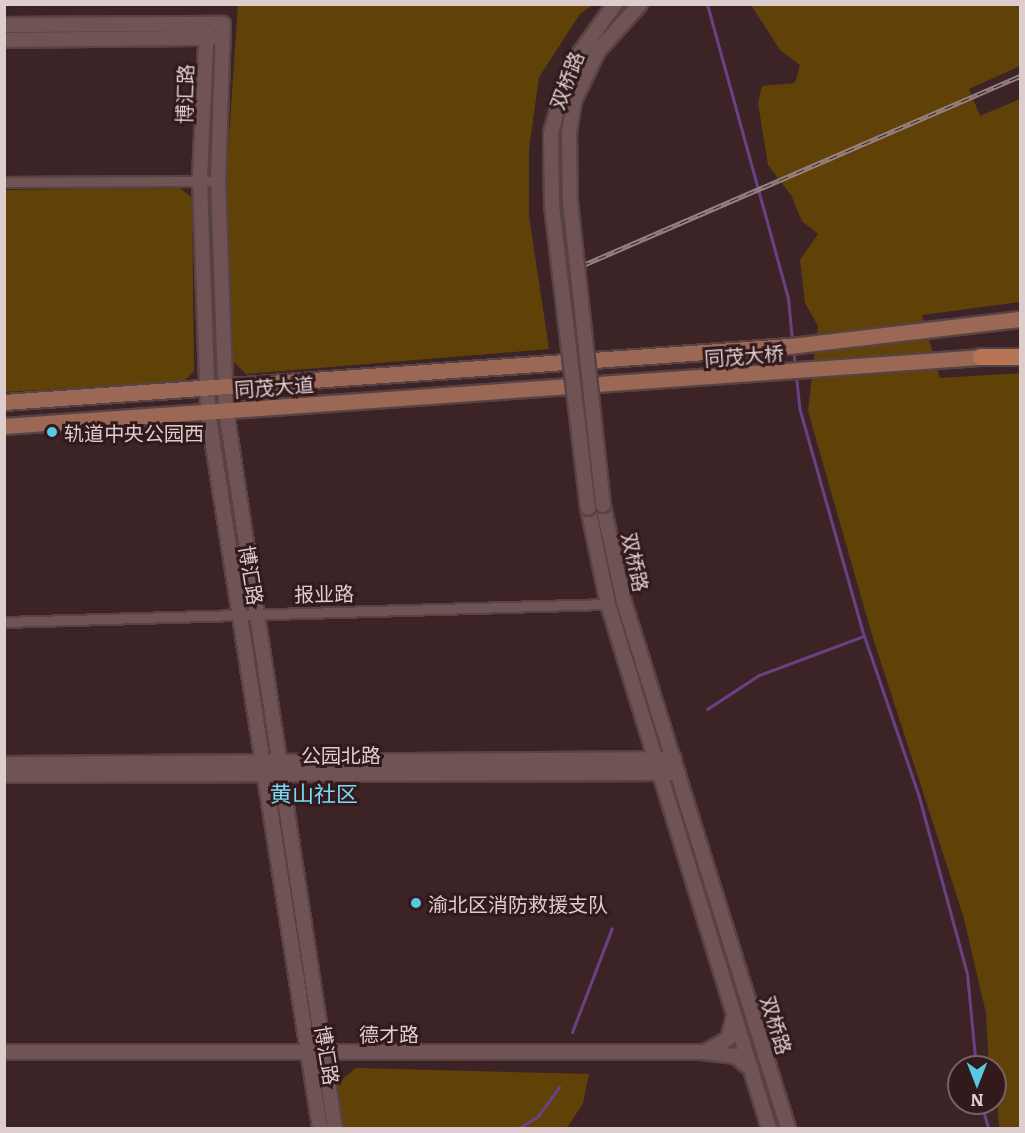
<!DOCTYPE html>
<meta charset="utf-8">
<style>
body{margin:0}
#map{position:relative;width:1025px;height:1133px;overflow:hidden;background:#3c2426;font-family:Literata,"Noto Sans SC",serif}
div>[style]{position:absolute}
[style*='--x']{left:calc(var(--x)*1px);top:calc(var(--y)*1px);width:calc(var(--w)*1px);rotate:calc(var(--a)*1deg)}
.green>*{inset:0;background:#604208}
.stream>*{height:3px;margin:-1.5px;padding:0 1.5px;transform-origin:1.5px;border-radius:1.5px;background:#6a4183}
.roads{filter:drop-shadow(2px 0 #574244) drop-shadow(-2px 0 #574244) drop-shadow(0 2px #574244) drop-shadow(0 -2px #574244)}
.street>*{height:9px;margin:-4.5px;padding:0 4.5px;transform-origin:4.5px;border-radius:4.5px;background:#705455}
.secondary>*{height:14px;margin:-7px;padding:0 7px;transform-origin:7px;border-radius:7px;background:#705455}
.primary>*{height:15px;margin:-7.5px;padding:0 7.5px;transform-origin:7.5px;border-radius:7.5px;background:#9a6855}
.highway>*{height:16px;margin:-8px;padding:0 8px;transform-origin:8px;border-radius:8px;background:#b67555}
.rail>*{height:5px;margin-top:-2.5px;transform-origin:0;background:repeating-linear-gradient(90deg,#321a1c 0 9px,#968283 0 18px);box-sizing:border-box;border-block:2px solid #968283}
.bridges{filter:drop-shadow(2px 0 #574244) drop-shadow(-2px 0 #574244) drop-shadow(0 2px #574244) drop-shadow(0 -2px #574244)}
.secondary-bridge>*{height:14px;margin:-7px;padding:0 7px;transform-origin:7px;border-radius:7px;background:#705455}
.dots>*{width:16px;height:16px;translate:-50% -50%;box-sizing:border-box;border:3px solid #321a1c;border-radius:50%}
span{translate:-50% -50%;white-space:nowrap;text-align:center;line-height:1.15;-webkit-text-stroke:6px #321a1c;paint-order:stroke}
.street-label{font-size:20px;color:#decdcd}
.poi-label{font-size:20px;color:#decdcd}
.left{translate:0 -50%;text-align:left}
.quarter-label{font-size:22px;color:#78dcf6}
.frame{position:absolute;inset:0;border:6px solid #decdcd;pointer-events:none}
.north{position:absolute;left:947px;top:1055px;width:60px;height:60px;box-sizing:border-box;background:#321a1c;border:2px solid #776263;border-radius:50%;rotate:180deg;font-size:16px;font-weight:700;line-height:24px;text-align:center;color:#decdcd}
.north::after{content:'';display:block;margin:auto;width:21px;height:27px;background:#58c8e4;clip-path:polygon(50% 0,100% 100%,50% 72%,0 100%)}
</style>
<div id="map">
<div class="green">
<div style="clip-path:polygon(238px 5px,593px 5px,580px 14px,539px 77px,529px 149px,529px 216px,549px 349px,246px 374px,230px 358px,226px 180px)"></div>
<div style="clip-path:polygon(751px 5px,1020px 5px,1020px 66px,969px 89px,980px 116px,1020px 99px,1020px 302px,922px 315px,940px 378px,1020px 373px,1020px 1128px,999px 1128px,995px 1067px,989px 1067px,986px 1013px,963px 915px,872px 635px,808px 411px,818px 326px,805px 303px,800px 260px,818px 234px,802px 221px,791px 195px,768px 165px,758px 103px,762px 86px,795px 83px,800px 65px,780px 50px)"></div>
<div style="clip-path:polygon(180px 188px,192px 198px,194px 371px,183px 382px,5px 392px,4px 190px)"></div>
<div style="clip-path:polygon(356px 1068px,589px 1074px,583px 1103px,567px 1128px,341px 1128px,334px 1086px)"></div>
</div>
<div class="stream">
<div style="--x:707;--y:4;--w:305;--a:74.6"></div>
<div style="--x:788;--y:298;--w:42;--a:84.6"></div>
<div style="--x:793;--y:349;--w:17;--a:83"></div>
<div style="--x:796;--y:376;--w:31;--a:84"></div>
<div style="--x:799;--y:407;--w:238;--a:74.2"></div>
<div style="--x:864;--y:636;--w:170;--a:71.1"></div>
<div style="--x:919;--y:797;--w:183;--a:74.8"></div>
<div style="--x:967;--y:974;--w:93;--a:84.5"></div>
<div style="--x:707;--y:709;--w:62;--a:-33.2"></div>
<div style="--x:759;--y:675;--w:112;--a:-20.4"></div>
<div style="--x:572;--y:1032;--w:111;--a:-69"></div>
<div style="--x:981;--y:1103;--w:26;--a:74"></div>
<div style="--x:519;--y:1128;--w:22;--a:-32"></div>
<div style="--x:538;--y:1116;--w:36;--a:-54"></div>
</div>
<div class="roads">
<div class="street">
<div style="--x:4;--y:182;--w:214;--a:-0.3"></div>
<div style="--x:4;--y:622;--w:604;--a:-1.71"></div>
</div>
<div class="secondary">
<div style="--x:207;--y:24;--w:157;--a:92.6"></div>
<div style="--x:200;--y:181;--w:231;--a:88"></div>
<div style="--x:208;--y:412;--w:725;--a:81.11"></div>
<div style="--x:4;--y:25;--w:219;--a:-0.3"></div>
<div style="--x:223;--y:24;--w:157;--a:91.8"></div>
<div style="--x:218;--y:181;--w:229;--a:88"></div>
<div style="--x:226;--y:410;--w:726;--a:81.37"></div>
<div style="--x:4;--y:40;--w:208;--a:-0.6"></div>
<div style="--x:603;--y:505;--w:99;--a:77.8"></div>
<div style="--x:624;--y:602;--w:551;--a:72.68"></div>
<div style="--x:588;--y:508;--w:98;--a:78.2"></div>
<div style="--x:608;--y:604;--w:548;--a:72.92"></div>
<div style="--x:4;--y:764;--w:670;--a:-0.43"></div>
<div style="--x:4;--y:775;--w:674;--a:-0.17"></div>
<div style="--x:707;--y:1051;--w:24;--a:-30"></div>
<div style="--x:728;--y:1039;--w:23;--a:-75"></div>
<div style="--x:4;--y:1052;--w:698;--a:0"></div>
<div style="--x:702;--y:1052;--w:33;--a:7"></div>
<div style="--x:735;--y:1056;--w:21;--a:39"></div>
</div>
<div class="primary">
<div style="--x:4;--y:402;--w:788;--a:-4.08"></div>
<div style="--x:790;--y:346;--w:232;--a:-6.7"></div>
<div style="--x:4;--y:426;--w:992;--a:-4.04"></div>
</div>
<div class="highway">
<div style="--x:981;--y:357;--w:39;--a:0"></div>
</div>
</div>
<div class="rail">
<div style="--x:581;--y:266;--w:478;--a:-23.4"></div>
</div>
<div class="bridges">
<div class="secondary-bridge">
<div style="--x:603;--y:505;--w:304;--a:-96.2"></div>
<div style="--x:570;--y:203;--w:70;--a:-90.8"></div>
<div style="--x:569;--y:133;--w:32;--a:-81"></div>
<div style="--x:574;--y:101;--w:55;--a:-64.4"></div>
<div style="--x:598;--y:51;--w:63;--a:-48.2"></div>
<div style="--x:588;--y:508;--w:305;--a:-96.8"></div>
<div style="--x:552;--y:205;--w:72;--a:-90.8"></div>
<div style="--x:551;--y:133;--w:67;--a:-74.5"></div>
<div style="--x:569;--y:68;--w:79;--a:-54.3"></div>
</div>
</div>
<div class="dots">
<div style="left:52px;top:432px;background:#58c8e4"></div>
<div style="left:416px;top:903px;background:#58c8e4"></div>
</div>
<div class="street-label">
<span style="left:566px;top:80px;rotate:-69deg">双桥路</span>
<span style="left:184px;top:94px;rotate:-88deg">博汇路</span>
<span style="left:744px;top:355px;rotate:-4deg">同茂大桥</span>
<span style="left:274px;top:386px;rotate:-4deg">同茂大道</span>
<span style="left:636px;top:562px;rotate:78deg">双桥路</span>
<span style="left:252px;top:575px;rotate:81deg">博汇路</span>
<span style="left:324px;top:593px;rotate:-1deg">报业路</span>
<span style="left:341px;top:754px">公园北路</span>
<span style="left:777px;top:1025px;rotate:73deg">双桥路</span>
<span style="left:389px;top:1033px">德才路</span>
<span style="left:328px;top:1055px;rotate:81deg">博汇路</span>
</div>
<div class="poi-label">
<span class="left" style="left:64px;top:432px">轨道中央公园西</span>
<span class="left" style="left:428px;top:903px">渝北区消防救援支队</span>
</div>
<div class="quarter-label">
<span style="left:314px;top:793px">黄山社区</span>
</div>
<div class="frame"></div>
<div class="north">N</div>
</div>
